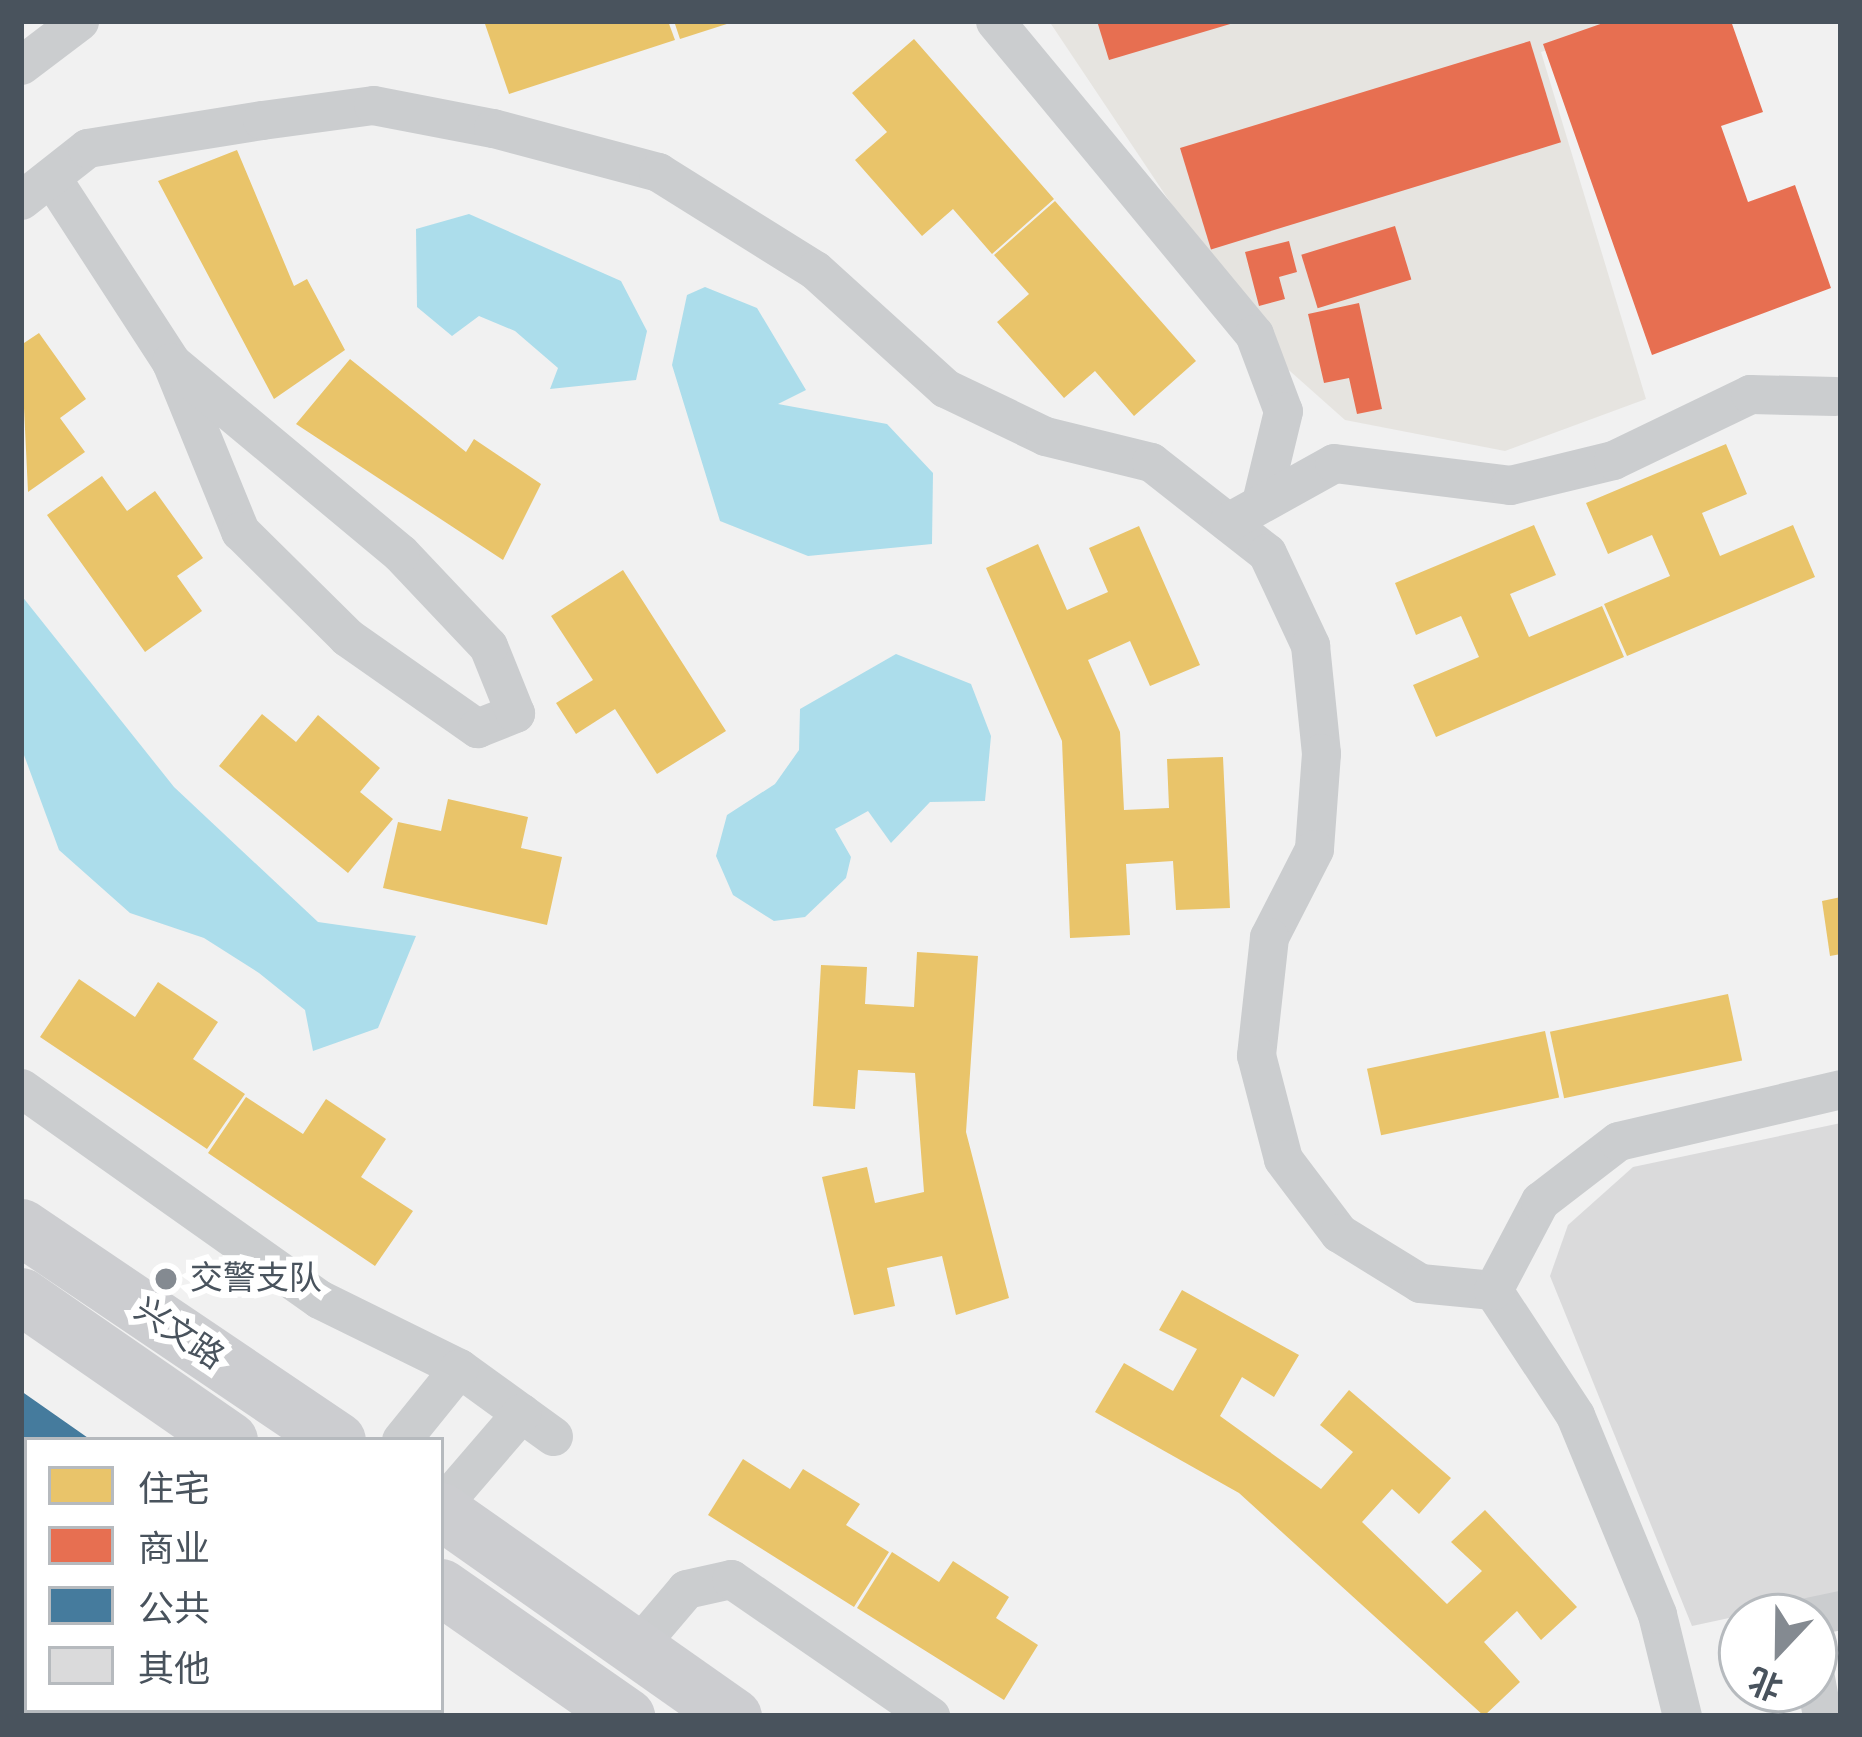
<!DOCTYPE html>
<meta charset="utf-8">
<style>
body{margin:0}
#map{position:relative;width:1862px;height:1737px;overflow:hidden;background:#f1f1f1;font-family:Karla,"Noto Sans SC",sans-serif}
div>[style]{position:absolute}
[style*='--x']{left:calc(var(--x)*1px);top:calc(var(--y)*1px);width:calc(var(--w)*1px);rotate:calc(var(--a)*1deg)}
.commercial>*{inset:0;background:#e6e4e0}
.water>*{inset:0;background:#acddeb}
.homes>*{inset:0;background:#e9c46a;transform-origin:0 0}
.shops>*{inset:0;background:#e76f51;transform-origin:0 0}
.public>*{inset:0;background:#457b9d}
.building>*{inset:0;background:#dadadb}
.street>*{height:39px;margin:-19.5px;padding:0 19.5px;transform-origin:19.5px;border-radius:19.5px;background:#cbcdcf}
.secondary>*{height:57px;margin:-28.5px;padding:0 28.5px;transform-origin:28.5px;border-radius:28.5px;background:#cccdd0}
.dots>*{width:33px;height:33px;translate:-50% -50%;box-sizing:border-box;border:6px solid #fff;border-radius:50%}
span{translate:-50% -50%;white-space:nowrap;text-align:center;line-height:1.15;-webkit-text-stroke:12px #fff;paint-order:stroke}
.poi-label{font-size:33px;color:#49535d}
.left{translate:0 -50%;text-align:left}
.street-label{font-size:33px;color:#49535d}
.frame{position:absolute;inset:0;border:24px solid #49535d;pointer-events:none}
.legend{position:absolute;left:24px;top:1437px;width:420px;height:276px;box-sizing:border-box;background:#fff;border:3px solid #b6babe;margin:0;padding:15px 21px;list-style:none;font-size:36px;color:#49535d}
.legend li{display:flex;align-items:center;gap:24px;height:60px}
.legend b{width:60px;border:3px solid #b6babe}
.north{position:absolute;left:1718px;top:1593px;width:120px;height:120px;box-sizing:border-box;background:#fff;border:3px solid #b6babe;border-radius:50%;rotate:202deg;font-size:33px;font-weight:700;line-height:48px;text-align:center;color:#49535d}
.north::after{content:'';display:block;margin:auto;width:42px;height:54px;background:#848a91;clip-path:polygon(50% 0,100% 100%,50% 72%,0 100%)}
</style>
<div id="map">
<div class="commercial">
<div style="clip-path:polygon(1049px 21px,1643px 21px,1541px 52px,1646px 399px,1505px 451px,1345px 420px,1273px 356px)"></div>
</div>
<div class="water">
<div style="clip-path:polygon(469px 214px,621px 281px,647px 331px,636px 380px,550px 389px,558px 368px,515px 331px,479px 316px,452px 336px,417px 307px,416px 229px)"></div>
<div style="clip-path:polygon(705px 287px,757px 308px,806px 390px,778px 404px,887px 424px,933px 473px,932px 544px,808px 556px,720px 521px,672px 365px,687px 295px)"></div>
<div style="clip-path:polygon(21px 595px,174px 787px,318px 922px,416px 936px,378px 1028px,313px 1051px,305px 1010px,259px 973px,204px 938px,130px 913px,59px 850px,21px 747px)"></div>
<div style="clip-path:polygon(896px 654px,971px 684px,991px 736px,985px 801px,930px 802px,891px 843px,868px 811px,850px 821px,835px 829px,851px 857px,846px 878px,805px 917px,774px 921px,733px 895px,716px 856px,727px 815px,775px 784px,799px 750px,800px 709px)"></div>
</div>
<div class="homes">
<div style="clip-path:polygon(484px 21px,668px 21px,675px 40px,509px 94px)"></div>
<div style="clip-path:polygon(674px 21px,733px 21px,733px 22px,680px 39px)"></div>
<div style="clip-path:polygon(914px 39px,1054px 199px,992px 254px,953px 209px,922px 236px,855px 160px,887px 132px,852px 93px)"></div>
<div style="clip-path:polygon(237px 150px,294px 286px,307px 279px,345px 350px,274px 399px,158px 181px)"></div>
<div style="clip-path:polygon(1055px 201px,1196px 361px,1134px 416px,1095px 371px,1064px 398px,997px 322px,1029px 294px,994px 255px)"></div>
<div style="clip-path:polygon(39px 333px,86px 399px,60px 418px,85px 452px,28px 492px,21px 345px)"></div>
<div style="clip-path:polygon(350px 359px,466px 452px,474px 439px,541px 484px,503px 560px,296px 424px)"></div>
<div style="clip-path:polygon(1726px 444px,1747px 494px,1702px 513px,1720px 556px,1793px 525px,1815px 577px,1627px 656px,1604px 604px,1670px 576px,1652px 535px,1608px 554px,1586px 503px)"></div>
<div style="clip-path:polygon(102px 476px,127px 511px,155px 491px,203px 558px,177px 576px,202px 611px,145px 652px,47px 515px)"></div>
<div style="clip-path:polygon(1534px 525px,1556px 575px,1510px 594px,1529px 637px,1602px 606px,1624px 657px,1436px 737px,1413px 685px,1479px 657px,1461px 616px,1416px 635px,1395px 583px)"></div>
<div style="clip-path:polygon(1139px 526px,1200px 665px,1150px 686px,1130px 641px,1088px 660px,1120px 732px,1124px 810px,1169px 808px,1167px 759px,1223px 757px,1230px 908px,1176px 910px,1173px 861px,1126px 864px,1130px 935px,1070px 938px,1062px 741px,986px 568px,1038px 544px,1067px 610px,1108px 592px,1089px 548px)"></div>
<div style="clip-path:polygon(623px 570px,726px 731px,657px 774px,615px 709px,576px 734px,556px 703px,593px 680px,551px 616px)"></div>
<div style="clip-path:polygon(262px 714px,296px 742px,318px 715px,380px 768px,360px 792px,393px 819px,348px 873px,219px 766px)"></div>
<div style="clip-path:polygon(448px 799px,528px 817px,521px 848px,562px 857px,547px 925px,383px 888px,398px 822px,441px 831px)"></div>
<div style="clip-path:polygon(1841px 897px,1841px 954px,1830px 956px,1822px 901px)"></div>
<div style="clip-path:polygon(917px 952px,978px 956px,966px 1132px,1009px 1298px,956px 1315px,942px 1256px,887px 1268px,895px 1306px,854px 1315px,822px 1177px,867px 1167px,875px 1203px,924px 1192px,915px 1073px,858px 1070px,855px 1109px,813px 1106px,821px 965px,867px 967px,865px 1004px,914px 1007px)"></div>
<div style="clip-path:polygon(79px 979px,135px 1017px,158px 982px,218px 1022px,193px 1059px,245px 1094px,207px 1149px,40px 1037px)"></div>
<div style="left:1728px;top:994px;width:68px;height:182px;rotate:78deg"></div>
<div style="left:1545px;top:1031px;width:68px;height:182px;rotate:78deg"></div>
<div style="clip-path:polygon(246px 1097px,303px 1134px,326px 1099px,386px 1139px,361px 1177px,413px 1211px,375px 1266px,208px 1153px)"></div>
<div style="clip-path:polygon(1182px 1290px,1299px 1355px,1274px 1397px,1242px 1377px,1220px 1416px,1321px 1489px,1353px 1452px,1320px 1425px,1349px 1390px,1451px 1478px,1419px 1514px,1392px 1489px,1362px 1522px,1447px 1604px,1482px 1571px,1451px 1542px,1485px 1510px,1577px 1607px,1541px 1640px,1517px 1611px,1484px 1642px,1520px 1682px,1484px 1716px,1239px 1493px,1095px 1412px,1124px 1363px,1173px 1391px,1197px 1349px,1159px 1330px)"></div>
<div style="clip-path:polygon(743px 1459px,790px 1489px,803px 1469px,860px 1504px,846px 1525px,889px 1552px,854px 1607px,708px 1515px)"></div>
<div style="clip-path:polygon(892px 1552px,939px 1582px,953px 1561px,1009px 1597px,996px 1618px,1038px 1645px,1004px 1700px,857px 1608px)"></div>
</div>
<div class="shops">
<div style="clip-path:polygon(1097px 21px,1237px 21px,1237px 22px,1109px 60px)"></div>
<div style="clip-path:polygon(1609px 21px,1731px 21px,1763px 112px,1721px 126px,1748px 202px,1795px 185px,1831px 288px,1652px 355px,1543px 44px)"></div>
<div style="left:1530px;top:41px;width:106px;height:366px;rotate:73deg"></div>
<div style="left:1395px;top:226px;width:56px;height:98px;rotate:73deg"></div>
<div style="clip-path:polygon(1289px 241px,1297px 272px,1279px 277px,1285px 299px,1259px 306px,1245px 252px)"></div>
<div style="clip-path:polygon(1359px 303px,1382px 409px,1357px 414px,1349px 378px,1324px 383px,1308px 314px)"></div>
</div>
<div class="public">
<div style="clip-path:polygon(21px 1391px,91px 1440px,27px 1440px,27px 1710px,411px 1716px,21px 1716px)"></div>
</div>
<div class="building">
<div style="clip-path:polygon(1841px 1123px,1841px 1594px,1692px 1626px,1550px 1276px,1568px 1225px,1633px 1167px)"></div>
</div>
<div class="street">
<div style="--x:995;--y:21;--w:406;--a:50.4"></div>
<div style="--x:1254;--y:334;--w:82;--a:69.4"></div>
<div style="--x:1283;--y:411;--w:94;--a:103.6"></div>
<div style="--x:21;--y:65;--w:73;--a:-37.2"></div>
<div style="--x:51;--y:177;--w:221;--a:57"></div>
<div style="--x:171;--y:362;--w:183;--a:67.8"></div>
<div style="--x:240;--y:531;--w:151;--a:44.7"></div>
<div style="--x:347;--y:637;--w:159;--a:35"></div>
<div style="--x:477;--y:728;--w:41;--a:-21.5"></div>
<div style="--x:515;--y:713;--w:72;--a:-111.9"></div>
<div style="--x:488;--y:646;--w:128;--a:-133.4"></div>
<div style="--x:400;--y:553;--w:298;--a:-140.2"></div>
<div style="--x:21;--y:200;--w:84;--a:-38.2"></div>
<div style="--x:87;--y:148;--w:177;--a:-9.1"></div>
<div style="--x:262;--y:120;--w:112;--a:-7.7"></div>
<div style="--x:373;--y:105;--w:122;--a:10.9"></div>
<div style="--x:493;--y:128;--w:171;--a:14.9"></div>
<div style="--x:658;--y:172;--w:185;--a:32"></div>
<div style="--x:815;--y:270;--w:176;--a:42.2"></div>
<div style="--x:945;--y:388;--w:111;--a:25.6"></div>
<div style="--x:1045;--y:436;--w:109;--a:13.8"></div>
<div style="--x:1151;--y:462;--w:147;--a:38.1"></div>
<div style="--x:1267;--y:553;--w:102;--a:64.9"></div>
<div style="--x:1310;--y:645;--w:109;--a:84.2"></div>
<div style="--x:1321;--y:753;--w:96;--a:94.2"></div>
<div style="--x:1314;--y:849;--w:99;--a:117.1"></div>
<div style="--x:1269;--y:937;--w:119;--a:96.3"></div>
<div style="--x:1256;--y:1055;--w:107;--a:75.4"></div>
<div style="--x:1283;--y:1159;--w:93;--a:52.9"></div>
<div style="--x:1339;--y:1233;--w:95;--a:31.7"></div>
<div style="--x:1420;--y:1283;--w:73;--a:5.5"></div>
<div style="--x:1228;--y:522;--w:121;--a:-29.1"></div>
<div style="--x:1334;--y:463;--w:177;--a:7.1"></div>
<div style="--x:1510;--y:485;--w:106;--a:-13.6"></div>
<div style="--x:1613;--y:460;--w:152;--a:-25.7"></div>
<div style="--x:1750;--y:394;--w:85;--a:1.3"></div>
<div style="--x:21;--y:1088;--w:365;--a:35.3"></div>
<div style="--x:319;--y:1299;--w:156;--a:26.2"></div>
<div style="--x:459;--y:1368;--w:116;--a:35.9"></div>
<div style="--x:401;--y:1440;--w:92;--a:-51.1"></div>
<div style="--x:441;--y:1506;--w:123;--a:-49.3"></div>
<div style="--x:1807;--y:1617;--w:35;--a:-12"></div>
<div style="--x:636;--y:1648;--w:77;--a:-49.7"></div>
<div style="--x:686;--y:1589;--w:46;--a:-12.5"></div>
<div style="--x:731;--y:1579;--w:242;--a:34.5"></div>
<div style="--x:1814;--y:1672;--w:45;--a:79.7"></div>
<div style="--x:1682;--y:1716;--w:105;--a:-103.8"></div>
<div style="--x:1657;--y:1614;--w:215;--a:-112.4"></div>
<div style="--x:1575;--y:1415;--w:149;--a:-123.3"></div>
<div style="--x:1493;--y:1290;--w:101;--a:-62.2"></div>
<div style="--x:1540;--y:1201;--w:98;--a:-37.6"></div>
<div style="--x:1618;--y:1141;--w:229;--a:-13.1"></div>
</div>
<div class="secondary">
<div style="--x:21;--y:1227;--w:381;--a:34"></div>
<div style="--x:21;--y:1296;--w:253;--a:34.7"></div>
<div style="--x:441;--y:1511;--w:357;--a:35.1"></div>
<div style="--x:441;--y:1587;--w:226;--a:34.9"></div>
</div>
<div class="dots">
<div style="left:166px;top:1279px;background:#848a91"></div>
</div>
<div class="poi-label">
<span class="left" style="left:190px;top:1279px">交警支队</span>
</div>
<div class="street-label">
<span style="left:179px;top:1334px;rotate:34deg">兴文路</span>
</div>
<div class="frame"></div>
<ul class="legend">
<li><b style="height:33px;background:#e9c46a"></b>住宅</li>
<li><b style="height:33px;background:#e76f51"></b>商业</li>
<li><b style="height:33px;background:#457b9d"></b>公共</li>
<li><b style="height:33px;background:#dadadb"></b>其他</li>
</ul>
<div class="north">北</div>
</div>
